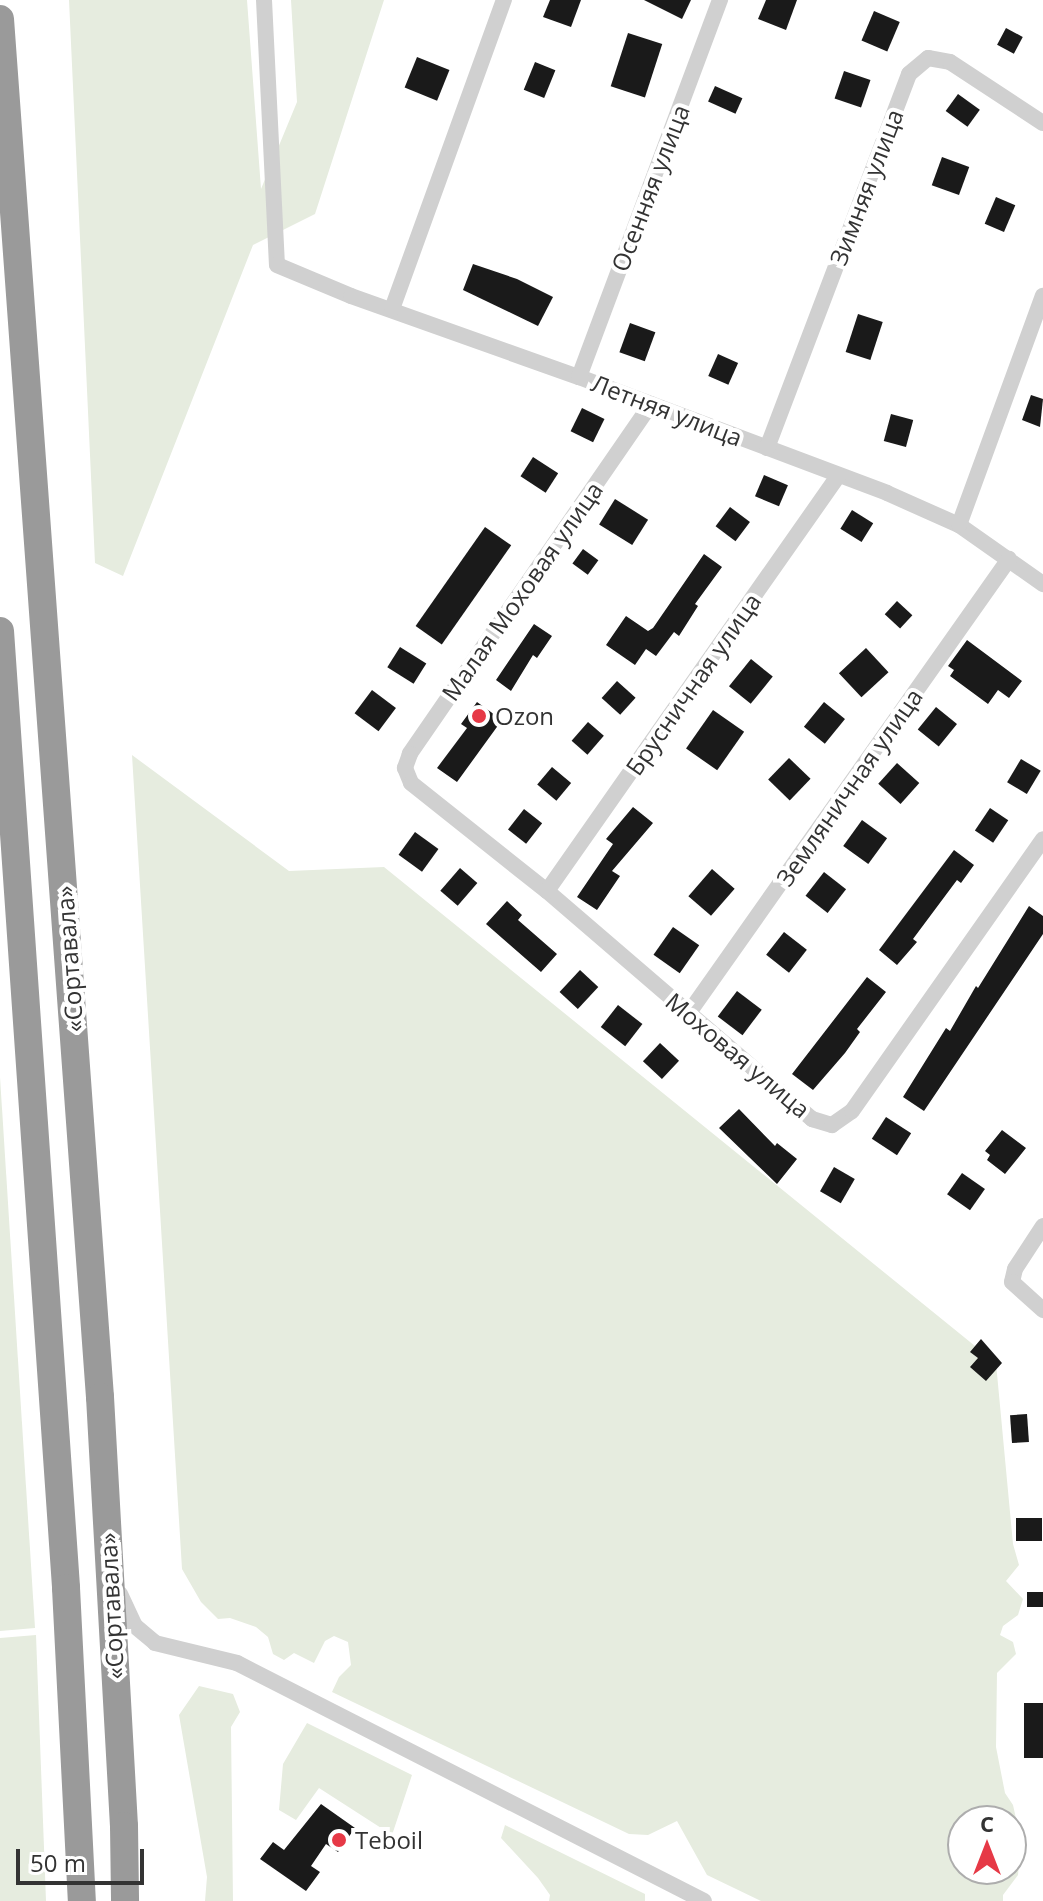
<!DOCTYPE html>
<meta charset="utf-8">
<style>
body{margin:0}
#map{position:relative;width:1043px;height:1901px;overflow:hidden;background:#fff;font-family:"Open Sans",sans-serif}
div>[style]{position:absolute}
[style*='--x']{left:calc(var(--x)*1px);top:calc(var(--y)*1px);width:calc(var(--w)*1px);rotate:calc(var(--a)*1deg)}
.green>*{inset:0;background:#e6ecdf}
.building>*{inset:0;background:#1a1a1a;transform-origin:0 0}
.street>*{height:16px;margin:-8px;padding:0 8px;transform-origin:8px;border-radius:8px;background:#d0d0d0}
.highway>*{height:28px;margin:-14px;padding:0 14px;transform-origin:14px;border-radius:14px;background:#9a9a9a}
.dots>*{width:22px;height:22px;translate:-50% -50%;box-sizing:border-box;border:4px solid #fff;border-radius:50%}
span{translate:-50% -50%;white-space:nowrap;text-align:center;line-height:1.15;-webkit-text-stroke:8px #fff;paint-order:stroke}
.street-label{font-size:24px;color:#333}
.poi-label{font-size:24px;color:#333}
.left{translate:0 -50%;text-align:left}
.north{position:absolute;left:947px;top:1805px;width:80px;height:80px;box-sizing:border-box;background:#fff;border:2px solid #adadad;border-radius:50%;rotate:0deg;font-size:22px;font-weight:700;line-height:32px;text-align:center;color:#333}
.north::after{content:'';display:block;margin:auto;width:28px;height:36px;background:#e63946;clip-path:polygon(50% 0,100% 100%,50% 72%,0 100%)}
.scale{position:absolute;left:16px;top:1849px;width:128px;height:36px;box-sizing:border-box;border:4px solid #333;border-top:0;padding-left:10px;font-size:24px;line-height:28px;white-space:nowrap;color:#333;-webkit-text-stroke:6px #fff;paint-order:stroke}
</style>
<div id="map">
<div class="green">
<div style="clip-path:polygon(69px 0,247px 0,261px 189px,297px 102px,291px 0,384px 0,315px 214px,253px 245px,123px 576px,95px 563px)"></div>
<div style="clip-path:polygon(evenodd,132px 755px,289px 871px,384px 867px,996px 1363px,1013px 1544px,1019px 1565px,1006px 1581px,1023px 1599px,1018px 1615px,1003px 1626px,1000px 1635px,1013px 1642px,1016px 1654px,997px 1673px,996px 1747px,1005px 1793px,1013px 1805px,1021px 1841px,1018px 1875px,1003px 1895px,1003px 1901px,761px 1901px,707px 1875px,677px 1821px,648px 1835px,629px 1834px,332px 1692px,339px 1677px,351px 1665px,348px 1642px,334px 1636px,325px 1641px,314px 1663px,294px 1653px,284px 1660px,273px 1654px,268px 1637px,256px 1627px,230px 1618px,218px 1619px,201px 1602px,182px 1569px,132px 755px,963px 1821px,1011px 1821px,1011px 1869px,963px 1869px,963px 1821px)"></div>
<div style="clip-path:polygon(0 1077px,35px 1628px,0 1631px)"></div>
<div style="clip-path:polygon(36px 1635px,46px 1901px,0 1901px,0 1638px)"></div>
<div style="clip-path:polygon(199px 1686px,233px 1694px,240px 1712px,231px 1727px,233px 1901px,205px 1901px,207px 1877px,179px 1715px)"></div>
<div style="clip-path:polygon(307px 1723px,412px 1775px,392px 1835px,319px 1788px,296px 1820px,279px 1810px,283px 1764px)"></div>
<div style="clip-path:polygon(505px 1825px,645px 1894px,645px 1901px,549px 1901px,550px 1895px,538px 1878px,501px 1838px)"></div>
</div>
<div class="building">
<div style="clip-path:polygon(550px 0,581px 0,571px 27px,543px 17px)"></div>
<div style="clip-path:polygon(644px 0,691px 0,682px 19px)"></div>
<div style="clip-path:polygon(766px 0,797px 0,786px 30px,758px 19px)"></div>
<div style="left:874px;top:11px;width:28px;height:32px;rotate:23deg"></div>
<div style="left:1006px;top:28px;width:19px;height:19px;rotate:28deg"></div>
<div style="left:628px;top:33px;width:36px;height:56px;rotate:18deg"></div>
<div style="left:417px;top:57px;width:35px;height:33px;rotate:22deg"></div>
<div style="left:535px;top:62px;width:22px;height:30px;rotate:22deg"></div>
<div style="left:844px;top:71px;width:28px;height:29px;rotate:19deg"></div>
<div style="left:715px;top:86px;width:30px;height:17px;rotate:24deg"></div>
<div style="left:958px;top:94px;width:27px;height:21px;rotate:36deg"></div>
<div style="left:942px;top:157px;width:29px;height:30px;rotate:20deg"></div>
<div style="left:996px;top:197px;width:21px;height:29px;rotate:23deg"></div>
<div style="clip-path:polygon(473px 264px,517px 279px,553px 297px,538px 326px,463px 290px)"></div>
<div style="left:858px;top:314px;width:26px;height:40px;rotate:18deg"></div>
<div style="left:630px;top:323px;width:27px;height:31px;rotate:20deg"></div>
<div style="left:718px;top:354px;width:22px;height:24px;rotate:24deg"></div>
<div style="clip-path:polygon(1031px 395px,1043px 399px,1040px 427px,1022px 420px)"></div>
<div style="left:582px;top:408px;width:25px;height:26px;rotate:26deg"></div>
<div style="left:891px;top:414px;width:23px;height:28px;rotate:15deg"></div>
<div style="left:533px;top:457px;width:30px;height:23px;rotate:33deg"></div>
<div style="left:764px;top:475px;width:26px;height:23px;rotate:23deg"></div>
<div style="left:615px;top:499px;width:39px;height:30px;rotate:32deg"></div>
<div style="left:730px;top:507px;width:25px;height:24px;rotate:37deg"></div>
<div style="left:852px;top:510px;width:25px;height:22px;rotate:32deg"></div>
<div style="left:485px;top:527px;width:32px;height:121px;rotate:35deg"></div>
<div style="left:583px;top:549px;width:19px;height:18px;rotate:36deg"></div>
<div style="clip-path:polygon(704px 554px,722px 567px,695px 604px,698px 606px,679px 636px,674px 632px,656px 656px,646px 649px,635px 665px,606px 645px,626px 616px,648px 631px,653px 628px)"></div>
<div style="left:897px;top:601px;width:21px;height:18px;rotate:43deg"></div>
<div style="clip-path:polygon(534px 624px,552px 636px,537px 658px,533px 655px,511px 691px,496px 680px)"></div>
<div style="clip-path:polygon(967px 640px,1022px 681px,1009px 698px,998px 690px,988px 704px,950px 676px,954px 670px,948px 666px)"></div>
<div style="left:400px;top:647px;width:31px;height:24px;rotate:32deg"></div>
<div style="left:866px;top:648px;width:33px;height:37px;rotate:47deg"></div>
<div style="left:751px;top:659px;width:28px;height:35px;rotate:39deg"></div>
<div style="left:617px;top:681px;width:25px;height:23px;rotate:42deg"></div>
<div style="left:372px;top:690px;width:30px;height:29px;rotate:37deg"></div>
<div style="clip-path:polygon(477px 702px,502px 720px,457px 782px,437px 768px,467px 728px,461px 724px)"></div>
<div style="left:824px;top:702px;width:27px;height:32px;rotate:39deg"></div>
<div style="left:936px;top:707px;width:27px;height:29px;rotate:39deg"></div>
<div style="left:713px;top:710px;width:38px;height:47px;rotate:35deg"></div>
<div style="left:588px;top:722px;width:21px;height:25px;rotate:41deg"></div>
<div style="left:789px;top:758px;width:30px;height:30px;rotate:44deg"></div>
<div style="left:1021px;top:759px;width:23px;height:27px;rotate:31deg"></div>
<div style="left:897px;top:763px;width:30px;height:28px;rotate:42deg"></div>
<div style="left:552px;top:767px;width:25px;height:23px;rotate:40deg"></div>
<div style="clip-path:polygon(633px 807px,653px 823px,612px 871px,620px 876px,597px 910px,577px 897px,613px 844px,606px 839px)"></div>
<div style="left:990px;top:808px;width:22px;height:27px;rotate:34deg"></div>
<div style="left:524px;top:809px;width:23px;height:26px;rotate:38deg"></div>
<div style="left:862px;top:820px;width:31px;height:32px;rotate:36deg"></div>
<div style="left:415px;top:832px;width:29px;height:28px;rotate:36deg"></div>
<div style="clip-path:polygon(954px 850px,974px 865px,961px 883px,957px 880px,913px 939px,917px 942px,897px 965px,879px 950px)"></div>
<div style="left:460px;top:868px;width:23px;height:30px;rotate:41deg"></div>
<div style="left:712px;top:869px;width:30px;height:36px;rotate:41deg"></div>
<div style="left:824px;top:872px;width:28px;height:30px;rotate:38deg"></div>
<div style="clip-path:polygon(507px 901px,522px 915px,518px 920px,557px 954px,541px 972px,486px 924px)"></div>
<div style="clip-path:polygon(1029px 906px,1043px 916px,1043px 934px,924px 1111px,903px 1097px,946px 1028px,950px 1031px,976px 986px,978px 988px)"></div>
<div style="left:673px;top:927px;width:32px;height:34px;rotate:35deg"></div>
<div style="left:784px;top:932px;width:29px;height:29px;rotate:38deg"></div>
<div style="left:580px;top:970px;width:25px;height:30px;rotate:43deg"></div>
<div style="clip-path:polygon(867px 977px,886px 992px,857px 1029px,860px 1032px,845px 1053px,813px 1090px,792px 1074px)"></div>
<div style="left:737px;top:991px;width:31px;height:32px;rotate:37deg"></div>
<div style="left:618px;top:1005px;width:31px;height:28px;rotate:38deg"></div>
<div style="left:660px;top:1043px;width:26px;height:25px;rotate:43deg"></div>
<div style="clip-path:polygon(739px 1109px,775px 1146px,777px 1143px,797px 1159px,777px 1184px,719px 1128px)"></div>
<div style="left:886px;top:1117px;width:30px;height:26px;rotate:33deg"></div>
<div style="clip-path:polygon(1002px 1130px,1026px 1148px,1005px 1174px,987px 1160px,990px 1155px,985px 1151px)"></div>
<div style="left:834px;top:1167px;width:24px;height:28px;rotate:30deg"></div>
<div style="left:962px;top:1173px;width:28px;height:26px;rotate:35deg"></div>
<div style="clip-path:polygon(981px 1339px,1002px 1363px,986px 1381px,970px 1367px,978px 1358px,970px 1352px)"></div>
<div style="left:1027px;top:1414px;width:28px;height:17px;rotate:86deg"></div>
<div style="left:1042px;top:1518px;width:23px;height:26px;rotate:90deg"></div>
<div style="left:1027px;top:1592px;width:16px;height:15px"></div>
<div style="left:1024px;top:1703px;width:19px;height:55px"></div>
<div style="clip-path:polygon(321px 1804px,355px 1828px,338px 1852px,326px 1844px,311px 1866px,320px 1872px,306px 1891px,260px 1859px,273px 1842px,284px 1850px)"></div>
</div>
<div class="street">
<div style="--x:264;--y:0;--w:265;--a:87.2"></div>
<div style="--x:277;--y:265;--w:80;--a:22.7"></div>
<div style="--x:351;--y:296;--w:242;--a:19.6"></div>
<div style="--x:579;--y:377;--w:329;--a:20.6"></div>
<div style="--x:887;--y:493;--w:79;--a:24"></div>
<div style="--x:959;--y:525;--w:103;--a:35.1"></div>
<div style="--x:392;--y:309;--w:329;--a:-70.1"></div>
<div style="--x:579;--y:377;--w:403;--a:-69.5"></div>
<div style="--x:651;--y:404;--w:425;--a:124.6"></div>
<div style="--x:410;--y:754;--w:15;--a:110"></div>
<div style="--x:405;--y:768;--w:16;--a:68"></div>
<div style="--x:411;--y:783;--w:174;--a:38.5"></div>
<div style="--x:547;--y:891;--w:350;--a:40.7"></div>
<div style="--x:812;--y:1119;--w:21;--a:17"></div>
<div style="--x:832;--y:1125;--w:24;--a:-35"></div>
<div style="--x:852;--y:1111;--w:332;--a:-54.9"></div>
<div style="--x:767;--y:448;--w:400;--a:-69.2"></div>
<div style="--x:909;--y:74;--w:25;--a:-40"></div>
<div style="--x:928;--y:58;--w:22;--a:10"></div>
<div style="--x:950;--y:62;--w:111;--a:33.3"></div>
<div style="--x:959;--y:525;--w:244;--a:-69.9"></div>
<div style="--x:547;--y:891;--w:507;--a:-54.96"></div>
<div style="--x:688;--y:1014;--w:557;--a:-54.8"></div>
<div style="--x:1043;--y:1226;--w:51;--a:123.1"></div>
<div style="--x:1015;--y:1269;--w:13;--a:103"></div>
<div style="--x:1012;--y:1282;--w:42;--a:42.1"></div>
<div style="--x:120;--y:1594;--w:35;--a:65"></div>
<div style="--x:135;--y:1626;--w:26;--a:40"></div>
<div style="--x:155;--y:1643;--w:84;--a:13.7"></div>
<div style="--x:237;--y:1663;--w:524;--a:27.01"></div>
</div>
<div class="highway">
<div style="--x:0;--y:19;--w:1382;--a:85.85"></div>
<div style="--x:100;--y:1397;--w:430;--a:86.8"></div>
<div style="--x:124;--y:1826;--w:75;--a:89.2"></div>
<div style="--x:0;--y:631;--w:959;--a:86.05"></div>
<div style="--x:66;--y:1588;--w:313;--a:87.1"></div>
</div>
<div class="dots">
<div style="left:479px;top:716px;background:#e63946"></div>
<div style="left:339px;top:1840px;background:#e63946"></div>
</div>
<div class="street-label">
<span style="left:866px;top:187px;rotate:-69deg">Зимняя улица</span>
<span style="left:650px;top:188px;rotate:-69deg">Осенняя улица</span>
<span style="left:667px;top:410px;rotate:21deg">Летняя улица</span>
<span style="left:522px;top:591px;rotate:-55deg">Малая Моховая улица</span>
<span style="left:693px;top:684px;rotate:-55deg">Брусничная улица</span>
<span style="left:849px;top:787px;rotate:-55deg">Земляничная улица</span>
<span style="left:69px;top:959px;rotate:-94deg">«Сортавала»</span>
<span style="left:738px;top:1055px;rotate:40deg">Моховая улица</span>
<span style="left:111px;top:1606px;rotate:-93deg">«Сортавала»</span>
</div>
<div class="poi-label">
<span class="left" style="left:495px;top:716px">Ozon</span>
<span class="left" style="left:355px;top:1840px">Teboil</span>
</div>
<div class="north">С</div>
<div class="scale">50 m</div>
</div>
